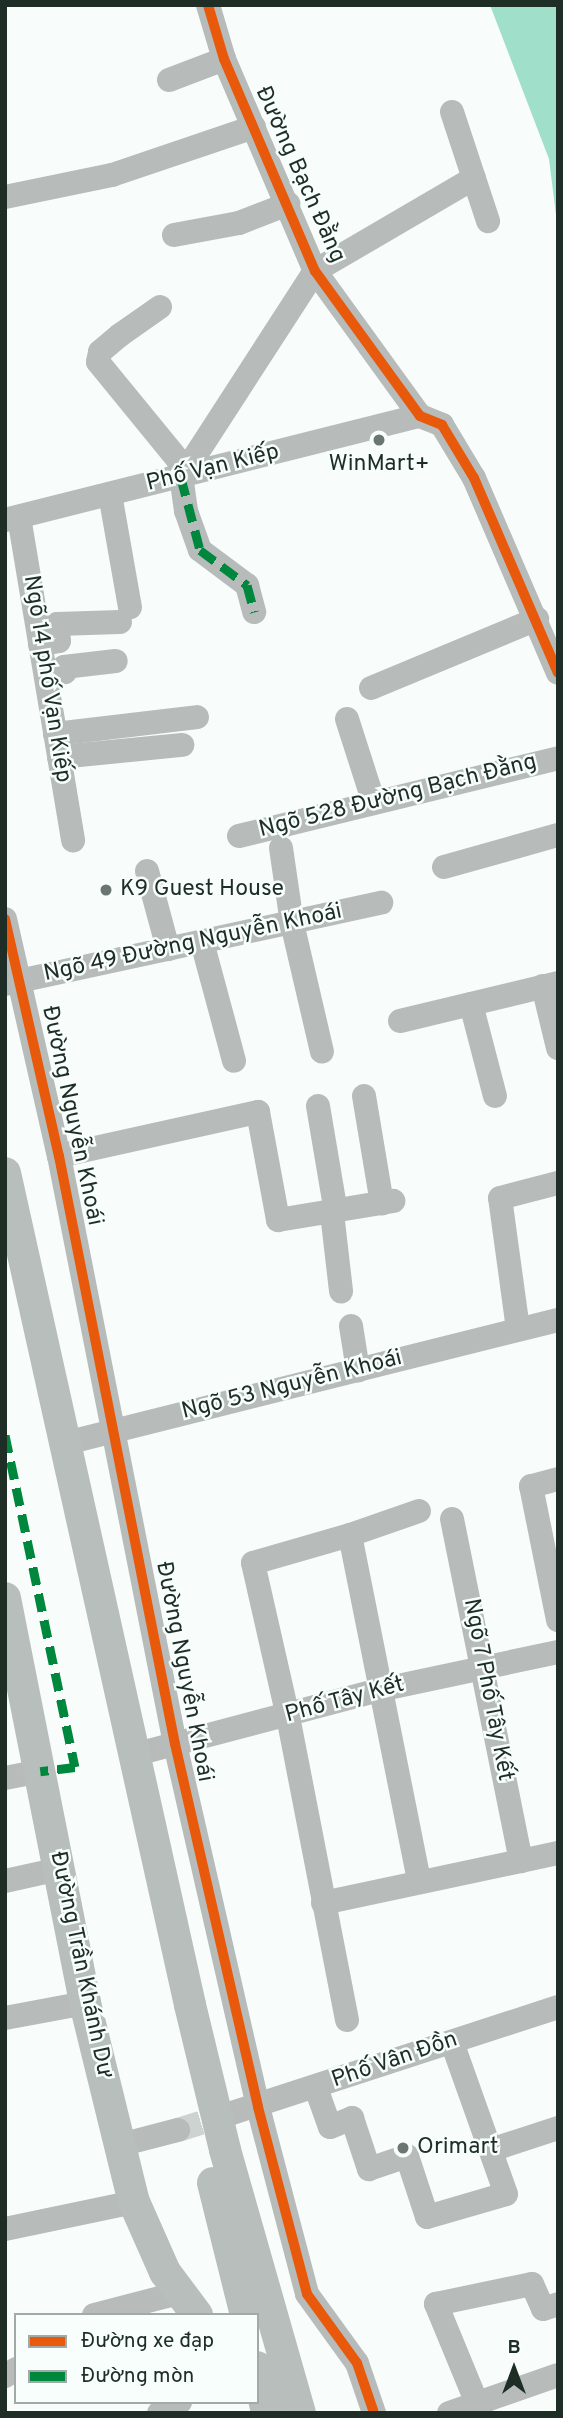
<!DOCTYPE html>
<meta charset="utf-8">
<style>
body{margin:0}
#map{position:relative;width:563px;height:2418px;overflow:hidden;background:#f8fdfb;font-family:Overpass,sans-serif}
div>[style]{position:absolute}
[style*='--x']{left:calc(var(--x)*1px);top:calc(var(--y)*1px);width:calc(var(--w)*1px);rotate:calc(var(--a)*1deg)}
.water>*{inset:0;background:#a0dfc9}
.minor-tunnel>*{height:24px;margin-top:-12px;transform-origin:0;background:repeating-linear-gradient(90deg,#cdd3d1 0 24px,transparent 0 36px)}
.minor>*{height:24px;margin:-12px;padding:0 12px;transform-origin:12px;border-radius:12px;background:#b7bcba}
.major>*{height:32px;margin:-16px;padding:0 16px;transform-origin:16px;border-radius:16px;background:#b8bebb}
.quiet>*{height:9px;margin-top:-4.5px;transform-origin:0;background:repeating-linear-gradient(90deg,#00873e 0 18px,transparent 0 27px)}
.cycleway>*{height:10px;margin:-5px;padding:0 5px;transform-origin:5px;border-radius:5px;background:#e8590c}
.dots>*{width:19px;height:19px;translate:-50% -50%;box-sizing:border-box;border:4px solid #f7fefb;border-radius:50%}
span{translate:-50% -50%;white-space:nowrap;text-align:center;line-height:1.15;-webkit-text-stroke:5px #f7fefb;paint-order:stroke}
.street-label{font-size:23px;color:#1f2d27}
.poi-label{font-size:23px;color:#1f2d27}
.left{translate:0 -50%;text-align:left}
.frame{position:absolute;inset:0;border:7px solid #1f2d27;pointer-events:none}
.legend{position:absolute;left:14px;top:2313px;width:245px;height:91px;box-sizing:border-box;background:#f7fefb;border:2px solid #a1aaa6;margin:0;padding:9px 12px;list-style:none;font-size:21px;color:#1f2d27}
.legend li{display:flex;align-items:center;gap:14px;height:35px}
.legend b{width:35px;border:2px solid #a1aaa6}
.north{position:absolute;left:479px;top:2334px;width:70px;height:70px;-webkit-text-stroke:5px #f7fefb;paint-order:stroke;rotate:0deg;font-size:19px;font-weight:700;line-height:28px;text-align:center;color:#1f2d27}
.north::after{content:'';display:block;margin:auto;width:24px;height:32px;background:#1f2d27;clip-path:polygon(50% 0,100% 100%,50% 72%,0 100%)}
</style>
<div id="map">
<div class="water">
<div style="clip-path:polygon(490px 5px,558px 5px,558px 231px,549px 159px)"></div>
</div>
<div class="minor-tunnel">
<div style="--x:178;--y:2130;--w:57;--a:-17.5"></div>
</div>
<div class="minor">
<div style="--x:208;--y:5;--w:56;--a:73.5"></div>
<div style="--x:224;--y:59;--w:231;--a:66.8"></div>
<div style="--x:315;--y:271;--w:179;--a:54.1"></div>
<div style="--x:420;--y:416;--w:24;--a:22"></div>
<div style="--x:442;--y:425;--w:62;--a:58.9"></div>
<div style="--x:474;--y:478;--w:212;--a:66.7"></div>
<div style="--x:169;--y:80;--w:59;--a:-20.9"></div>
<div style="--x:452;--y:112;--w:115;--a:71.7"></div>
<div style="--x:5;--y:197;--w:109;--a:-11.6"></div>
<div style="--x:112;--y:175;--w:150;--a:-18.7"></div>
<div style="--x:174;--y:235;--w:66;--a:-10.5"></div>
<div style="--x:239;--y:223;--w:53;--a:-21.2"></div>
<div style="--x:160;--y:307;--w:49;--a:145"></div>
<div style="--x:120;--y:335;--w:26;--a:140"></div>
<div style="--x:100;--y:352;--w:10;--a:101"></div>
<div style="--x:98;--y:362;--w:128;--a:50.7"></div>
<div style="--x:179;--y:461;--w:50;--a:82"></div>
<div style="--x:186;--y:511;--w:41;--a:70.3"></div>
<div style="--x:200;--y:550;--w:59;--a:36.7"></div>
<div style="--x:247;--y:585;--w:28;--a:75"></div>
<div style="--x:181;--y:478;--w:247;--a:-57.1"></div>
<div style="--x:315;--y:271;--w:184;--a:-30.3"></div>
<div style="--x:110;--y:494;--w:115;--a:80"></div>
<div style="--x:19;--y:517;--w:328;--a:80.5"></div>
<div style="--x:5;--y:520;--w:428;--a:-14.1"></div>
<div style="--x:40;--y:644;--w:19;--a:-9"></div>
<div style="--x:59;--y:641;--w:17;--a:-97"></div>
<div style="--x:57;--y:624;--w:63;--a:-1.8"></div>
<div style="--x:46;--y:675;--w:19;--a:-9"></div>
<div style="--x:65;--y:672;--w:5;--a:-101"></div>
<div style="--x:64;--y:667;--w:52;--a:-6.6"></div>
<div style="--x:371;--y:688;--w:180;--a:-22.6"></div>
<div style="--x:347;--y:719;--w:88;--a:72.2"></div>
<div style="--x:55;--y:734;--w:143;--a:-6.8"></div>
<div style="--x:59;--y:757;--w:124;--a:-5.6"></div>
<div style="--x:239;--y:836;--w:328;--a:-13.7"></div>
<div style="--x:281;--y:848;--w:76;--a:81.7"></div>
<div style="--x:292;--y:923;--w:132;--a:76.9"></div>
<div style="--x:444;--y:867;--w:118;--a:-15.7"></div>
<div style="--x:147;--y:871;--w:81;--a:74.9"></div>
<div style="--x:5;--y:919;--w:243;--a:77.2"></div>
<div style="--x:59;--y:1156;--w:599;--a:78.84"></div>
<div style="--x:175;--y:1744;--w:372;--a:77.1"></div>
<div style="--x:258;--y:2107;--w:193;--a:75.3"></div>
<div style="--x:307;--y:2294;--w:85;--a:54.1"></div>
<div style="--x:357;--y:2363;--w:53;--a:71.2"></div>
<div style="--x:202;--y:942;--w:123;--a:74.9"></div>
<div style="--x:5;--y:984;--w:385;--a:-12.2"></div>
<div style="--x:543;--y:986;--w:64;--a:76.4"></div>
<div style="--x:471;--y:1004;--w:95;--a:75.4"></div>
<div style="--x:400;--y:1021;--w:163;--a:-13.5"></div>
<div style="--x:364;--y:1096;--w:109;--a:80.5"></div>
<div style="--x:318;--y:1106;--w:108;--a:80.4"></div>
<div style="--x:59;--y:1156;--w:204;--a:-12.5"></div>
<div style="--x:258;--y:1112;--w:110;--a:79.5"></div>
<div style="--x:278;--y:1220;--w:117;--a:-9.4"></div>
<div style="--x:332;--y:1213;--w:79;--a:83.4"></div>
<div style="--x:351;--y:1326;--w:45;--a:81"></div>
<div style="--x:518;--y:1329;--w:132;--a:-97.8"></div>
<div style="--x:500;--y:1198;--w:60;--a:-14.5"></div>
<div style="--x:66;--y:1443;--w:507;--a:-14.04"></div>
<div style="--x:558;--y:1479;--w:28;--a:165"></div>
<div style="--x:531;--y:1486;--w:137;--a:78.6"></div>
<div style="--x:452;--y:1519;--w:349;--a:78.6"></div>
<div style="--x:350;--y:1535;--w:73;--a:-19.2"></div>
<div style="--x:133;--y:1755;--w:254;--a:-14.8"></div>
<div style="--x:379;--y:1690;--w:183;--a:-12"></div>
<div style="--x:5;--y:1778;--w:36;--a:-11"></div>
<div style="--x:5;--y:1881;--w:55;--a:-12.5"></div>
<div style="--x:323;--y:1903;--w:240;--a:-12"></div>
<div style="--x:5;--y:2018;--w:81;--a:-10.6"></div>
<div style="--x:347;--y:2020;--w:309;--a:-101"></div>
<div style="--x:288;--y:1717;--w:158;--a:-102.8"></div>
<div style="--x:253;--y:1563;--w:101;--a:-16.1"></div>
<div style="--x:350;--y:1535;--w:352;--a:78.7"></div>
<div style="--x:316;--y:2088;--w:41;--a:70.3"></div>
<div style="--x:330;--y:2127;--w:24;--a:-22"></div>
<div style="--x:352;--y:2118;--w:54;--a:71.6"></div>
<div style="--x:369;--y:2169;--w:40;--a:-18.9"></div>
<div style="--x:407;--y:2156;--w:64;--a:71.8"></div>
<div style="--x:427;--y:2217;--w:82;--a:-16.2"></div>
<div style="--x:506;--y:2194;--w:161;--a:-109.6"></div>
<div style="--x:232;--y:2113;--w:343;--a:-18"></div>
<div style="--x:120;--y:2145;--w:60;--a:-14.5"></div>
<div style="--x:491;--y:2150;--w:71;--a:-18.2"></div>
<div style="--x:5;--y:2229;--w:132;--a:-11.8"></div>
<div style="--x:94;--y:2315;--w:88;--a:-14.5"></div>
<div style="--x:5;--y:2376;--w:13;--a:-32"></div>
<div style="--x:159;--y:2413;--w:24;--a:-28"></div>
<div style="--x:449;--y:2413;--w:115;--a:-19.2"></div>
<div style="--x:481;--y:2413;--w:118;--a:-112.4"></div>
<div style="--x:436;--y:2304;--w:98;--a:-11.8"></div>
<div style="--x:532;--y:2284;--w:27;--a:66"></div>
<div style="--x:543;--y:2309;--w:16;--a:-18"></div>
</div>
<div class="major">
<div style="--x:5;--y:1173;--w:852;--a:77.46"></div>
<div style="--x:190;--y:2005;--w:149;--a:76.4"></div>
<div style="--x:225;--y:2150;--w:273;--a:74.1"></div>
<div style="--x:5;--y:1598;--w:413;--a:78.8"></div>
<div style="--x:85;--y:2003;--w:205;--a:76.2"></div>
<div style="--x:134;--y:2202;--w:77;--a:66.1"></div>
<div style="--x:165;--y:2272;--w:54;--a:53.3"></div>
<div style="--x:213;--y:2183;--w:136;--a:76"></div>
<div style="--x:257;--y:2367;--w:47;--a:77.7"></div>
</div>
<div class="quiet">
<div style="--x:181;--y:478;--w:74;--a:75.2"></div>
<div style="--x:200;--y:550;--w:59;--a:36.7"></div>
<div style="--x:247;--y:585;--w:28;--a:75"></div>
<div style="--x:5;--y:1435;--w:339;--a:78.1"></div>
<div style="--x:75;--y:1767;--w:35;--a:173"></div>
</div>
<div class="cycleway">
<div style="--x:208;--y:5;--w:56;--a:73.5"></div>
<div style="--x:224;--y:59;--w:231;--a:66.8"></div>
<div style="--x:315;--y:271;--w:179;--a:54.1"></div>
<div style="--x:420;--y:416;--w:24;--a:22"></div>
<div style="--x:442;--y:425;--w:62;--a:58.9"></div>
<div style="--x:474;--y:478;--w:212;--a:66.7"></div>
<div style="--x:5;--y:919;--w:243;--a:77.2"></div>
<div style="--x:59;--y:1156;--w:599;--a:78.84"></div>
<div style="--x:175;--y:1744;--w:372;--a:77.1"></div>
<div style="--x:258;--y:2107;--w:193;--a:75.3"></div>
<div style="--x:307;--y:2294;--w:85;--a:54.1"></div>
<div style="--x:357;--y:2363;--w:53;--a:71.2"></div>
</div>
<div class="dots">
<div style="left:379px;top:440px;background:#6b7671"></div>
<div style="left:106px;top:890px;background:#6b7671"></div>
<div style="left:403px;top:2148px;background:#6b7671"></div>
</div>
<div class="street-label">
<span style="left:299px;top:175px;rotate:66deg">Đường Bạch Đằng</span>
<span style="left:213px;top:469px;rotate:-14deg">Phố Vạn Kiếp</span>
<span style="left:46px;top:679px;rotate:81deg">Ngõ 14 phố Vạn Kiếp</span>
<span style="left:398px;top:797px;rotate:-14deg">Ngõ 528 Đường Bạch Đằng</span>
<span style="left:193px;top:944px;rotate:-12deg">Ngõ 49 Đường Nguyễn Khoái</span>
<span style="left:71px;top:1116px;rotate:78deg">Đường Nguyễn Khoái</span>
<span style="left:292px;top:1386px;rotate:-14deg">Ngõ 53 Nguyễn Khoái</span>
<span style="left:183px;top:1672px;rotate:79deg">Đường Nguyễn Khoái</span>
<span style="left:487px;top:1690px;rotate:79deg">Ngõ 7 Phố Tây Kết</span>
<span style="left:345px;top:1701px;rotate:-15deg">Phố Tây Kết</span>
<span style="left:80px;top:1965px;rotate:78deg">Đường Trần Khánh Dư</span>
<span style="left:395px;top:2061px;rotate:-19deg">Phố Vân Đồn</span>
</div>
<div class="poi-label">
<span style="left:379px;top:465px">WinMart+</span>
<span class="left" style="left:120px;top:890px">K9 Guest House</span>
<span class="left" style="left:417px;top:2148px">Orimart</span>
</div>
<div class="frame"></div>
<ul class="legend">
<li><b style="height:9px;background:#e8590c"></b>Đường xe đạp</li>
<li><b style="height:9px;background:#00873e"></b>Đường mòn</li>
</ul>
<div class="north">B</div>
</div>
